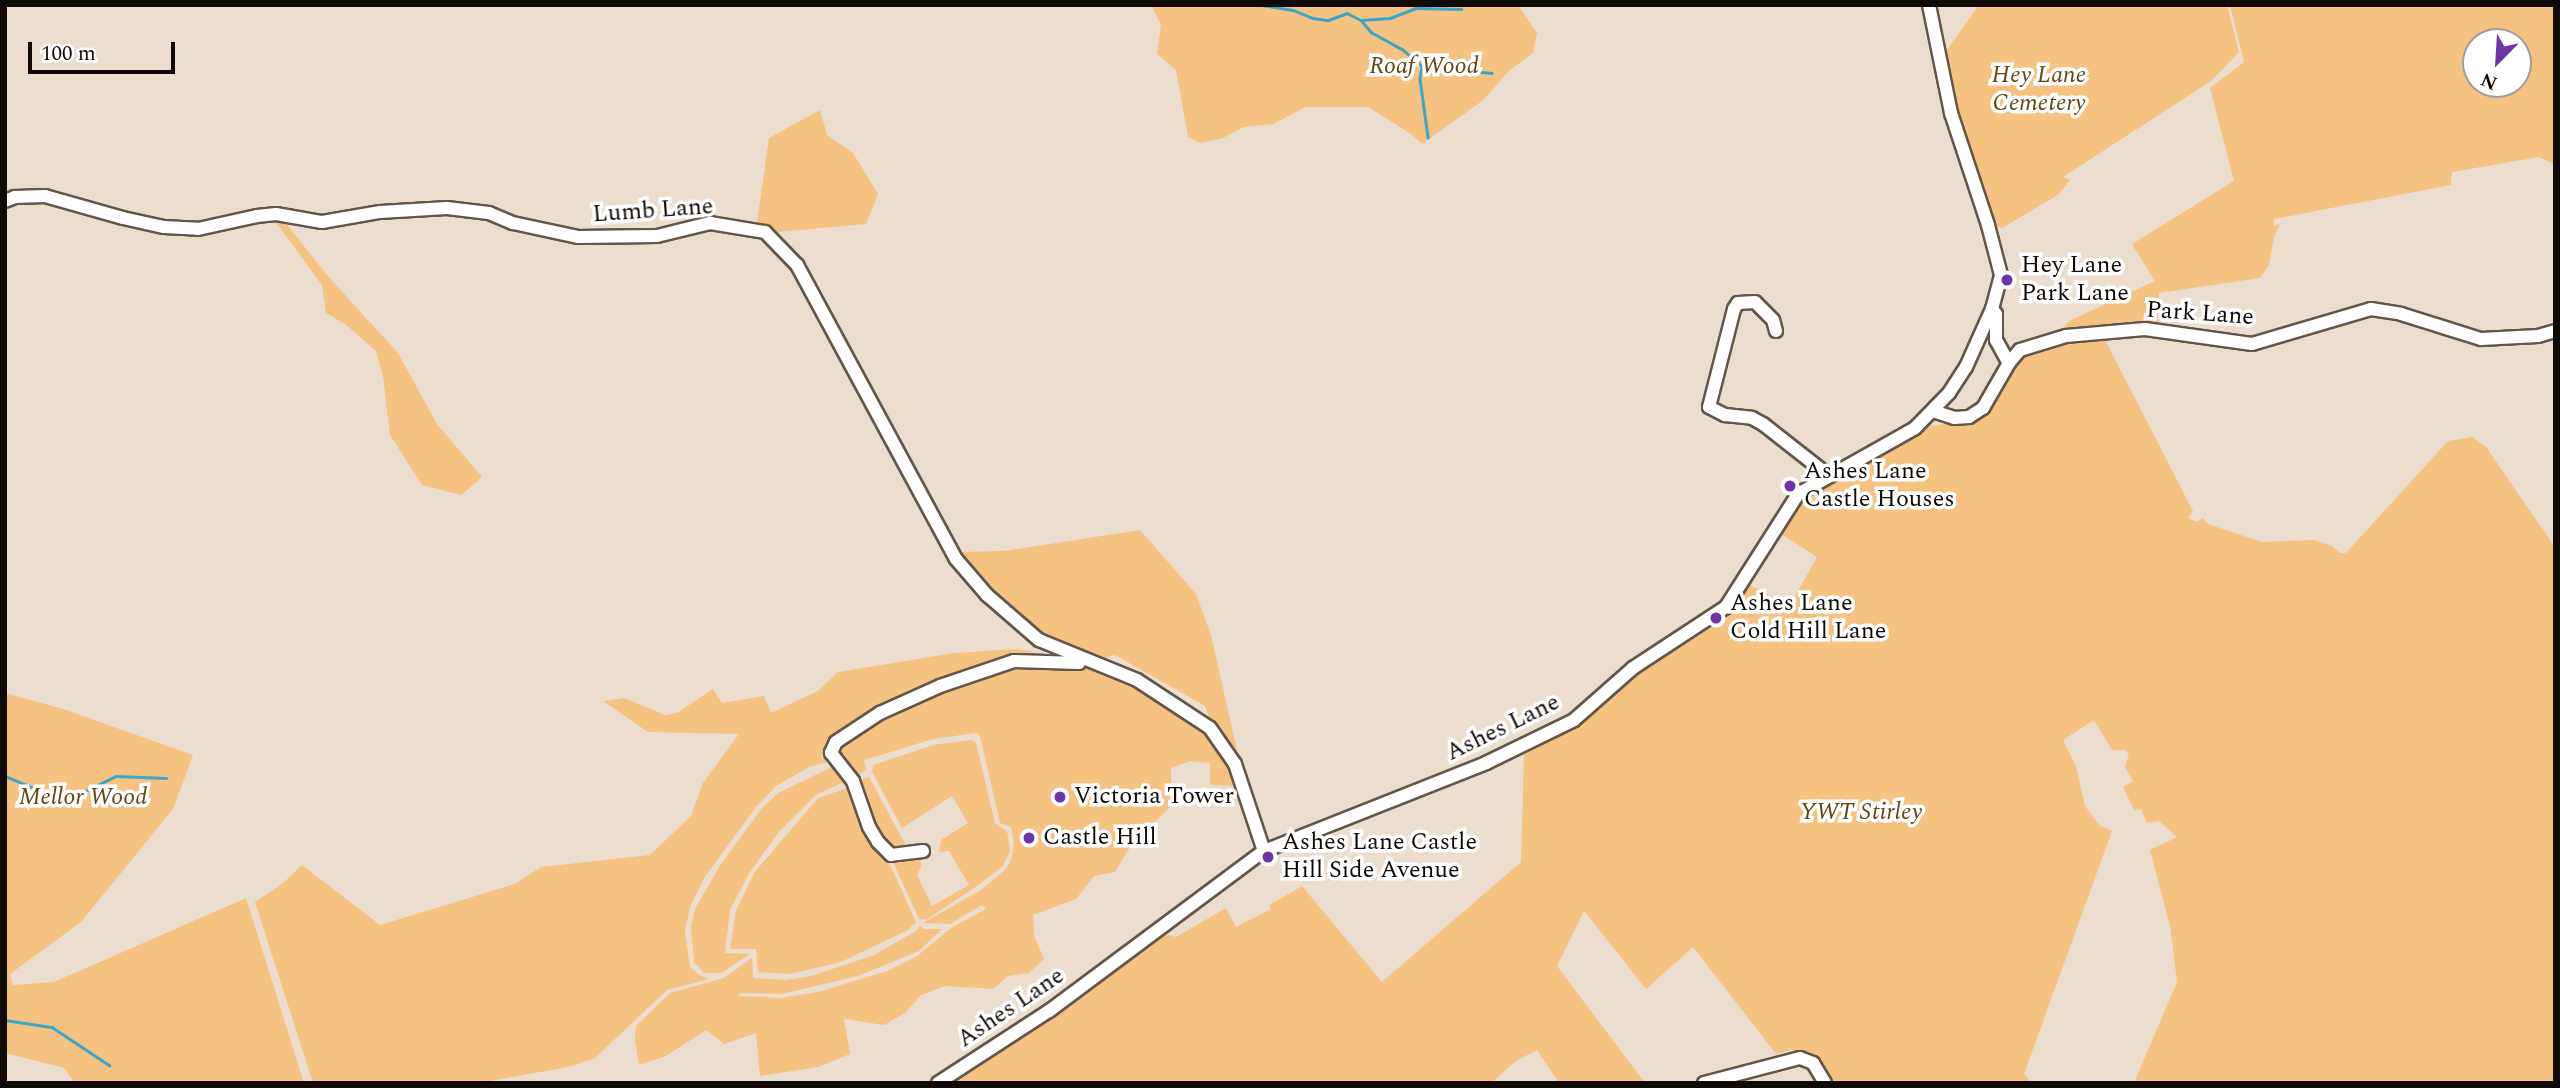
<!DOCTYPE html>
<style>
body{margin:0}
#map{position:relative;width:2560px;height:1088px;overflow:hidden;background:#ebdecf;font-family:Spectral,serif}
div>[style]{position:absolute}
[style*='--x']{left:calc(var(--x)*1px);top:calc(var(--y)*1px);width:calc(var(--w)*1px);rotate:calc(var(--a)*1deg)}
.green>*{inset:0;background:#f5c282}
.stream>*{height:2.5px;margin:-1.25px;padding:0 1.25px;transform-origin:1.25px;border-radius:1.25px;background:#3fa5c7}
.roads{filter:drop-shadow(2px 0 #615649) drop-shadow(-2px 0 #615649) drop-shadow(0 2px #615649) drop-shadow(0 -2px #615649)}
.minor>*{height:12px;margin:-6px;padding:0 6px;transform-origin:6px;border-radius:6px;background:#fff}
.dots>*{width:19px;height:19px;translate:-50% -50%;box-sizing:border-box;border:4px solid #fff;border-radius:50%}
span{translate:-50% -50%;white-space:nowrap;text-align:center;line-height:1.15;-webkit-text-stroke:7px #fff;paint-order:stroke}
.park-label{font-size:24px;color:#674410;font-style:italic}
.street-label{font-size:24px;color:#0f0a06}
.poi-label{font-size:24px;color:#0f0a06}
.left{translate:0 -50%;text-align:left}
.frame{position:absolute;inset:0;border:7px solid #0f0a06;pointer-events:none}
.north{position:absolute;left:2462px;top:28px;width:70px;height:70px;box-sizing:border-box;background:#fff;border:2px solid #9f9d9b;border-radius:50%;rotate:204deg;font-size:19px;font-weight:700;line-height:28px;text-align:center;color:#0f0a06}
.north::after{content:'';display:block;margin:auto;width:24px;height:32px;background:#6e33a9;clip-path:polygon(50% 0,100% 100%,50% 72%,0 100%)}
.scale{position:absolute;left:28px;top:42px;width:147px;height:32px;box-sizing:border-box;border:4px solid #0f0a06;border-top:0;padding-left:9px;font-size:21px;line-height:24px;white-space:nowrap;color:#0f0a06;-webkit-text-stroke:5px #fff;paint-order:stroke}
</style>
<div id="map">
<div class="green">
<div style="clip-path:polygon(1121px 5px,1518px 5px,1537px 33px,1533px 53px,1510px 70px,1482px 101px,1422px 144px,1411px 134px,1368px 107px,1306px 107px,1273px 124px,1244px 127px,1223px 138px,1201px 143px,1188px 137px,1176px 70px,1157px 54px,1161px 25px,1152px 7px)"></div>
<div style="clip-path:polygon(1979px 5px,2227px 5px,2239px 52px,2211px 81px,2063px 177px,2070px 180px,2058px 195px,2002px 228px,1995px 225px,1997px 220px,1993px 221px,1987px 193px,1960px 124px,1949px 75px,1947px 50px)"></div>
<div style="clip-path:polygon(evenodd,2230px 5px,2555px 5px,2555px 165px,2539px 157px,2452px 172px,2451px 185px,2274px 219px,2274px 226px,2280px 224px,2274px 237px,2269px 265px,2260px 278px,2159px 293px,2158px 324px,2059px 331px,2071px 320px,2155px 281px,2132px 244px,2234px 181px,2210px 88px,2244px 62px,2230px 5px,2476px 42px,2518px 42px,2518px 84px,2476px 84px,2476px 42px)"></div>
<div style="clip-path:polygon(820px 110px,827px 135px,853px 153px,878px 194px,866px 224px,778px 232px,757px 223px,769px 138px)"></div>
<div style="clip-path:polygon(275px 221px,285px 222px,326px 274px,398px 353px,437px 424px,482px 477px,461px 495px,422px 485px,390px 435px,383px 376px,376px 351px,345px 324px,326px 313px,322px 285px)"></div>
<div style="clip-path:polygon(2103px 336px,2193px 511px,2188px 518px,2197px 522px,2203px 518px,2208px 524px,2262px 542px,2314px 540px,2332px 546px,2340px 553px,2346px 553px,2448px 441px,2472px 437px,2486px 447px,2555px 547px,2555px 1083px,2134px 1083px,2177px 982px,2170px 926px,2150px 850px,2177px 837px,2159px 821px,2147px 823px,2141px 809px,2134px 810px,2123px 787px,2133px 781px,2125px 767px,2129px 754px,2125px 750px,2112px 750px,2094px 720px,2063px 740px,2076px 766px,2085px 806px,2099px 825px,2112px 831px,2024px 1074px,2032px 1083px,1829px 1083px,1813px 1055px,1792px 1050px,1776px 1054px,1693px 947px,1646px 989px,1584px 911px,1557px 966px,1645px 1083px,1559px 1083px,1537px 1050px,1516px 1061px,1491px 1083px,948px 1083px,1009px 1044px,1164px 934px,1176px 937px,1226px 908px,1236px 927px,1271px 909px,1269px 905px,1302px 886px,1382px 982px,1521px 862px,1524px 755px,1576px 726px,1626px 682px,1725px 617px,1749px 584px,1789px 607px,1817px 557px,1778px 532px,1800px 502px,1828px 481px,1922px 427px,1978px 420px,1991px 408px,2013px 363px,2023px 354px,2041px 345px)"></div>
<div style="clip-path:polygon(1140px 530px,1196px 594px,1211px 635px,1239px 759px,1211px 723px,1205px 706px,1115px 655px,1104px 658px,1055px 645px,987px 588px,958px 552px,1004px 551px)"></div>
<div style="clip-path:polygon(1017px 649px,1034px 652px,1019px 655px,833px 738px,821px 756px,829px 762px,809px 767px,776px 786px,756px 807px,704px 878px,690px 907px,685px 931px,690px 967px,699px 975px,709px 979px,667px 990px,595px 1058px,568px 1067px,479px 1083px,313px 1083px,255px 902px,282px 884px,302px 865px,380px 925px,515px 884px,541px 867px,650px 855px,691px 816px,703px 783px,739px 734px,648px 732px,603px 701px,624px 698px,665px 715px,677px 713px,713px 689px,722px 703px,764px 696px,771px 713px,818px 691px,838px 672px,954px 653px)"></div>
<div style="clip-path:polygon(1046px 664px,1094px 668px,1137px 687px,1208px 736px,1229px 767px,1235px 786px,1210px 785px,1210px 763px,1190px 761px,1171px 768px,1171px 806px,1155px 822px,1139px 832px,1115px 872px,1094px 876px,1076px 899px,1033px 915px,1034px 935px,1044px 959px,1029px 973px,1008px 976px,993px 989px,945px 986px,921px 995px,905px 1013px,884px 1025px,844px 1019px,850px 1054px,818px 1067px,760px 1076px,756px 1033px,724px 1044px,706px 1030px,666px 1056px,639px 1065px,635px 1040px,636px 1026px,670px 993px,724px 978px,752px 958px,753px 978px,786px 980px,811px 976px,874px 955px,916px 931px,920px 925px,923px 929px,942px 929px,919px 951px,858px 976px,782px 994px,740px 993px,738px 996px,781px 998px,818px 992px,887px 971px,917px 956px,951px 928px,986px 909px,982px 905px,950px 924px,923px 923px,981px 890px,1006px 869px,1011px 860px,1014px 844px,1011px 827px,1000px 823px,980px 736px,976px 733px,933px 739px,864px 760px,866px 770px,856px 776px,852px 766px,839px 757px,840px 746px,881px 718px,941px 690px,1012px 667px)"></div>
<div style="clip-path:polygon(5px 693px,63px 709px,193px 755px,173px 809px,81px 922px,10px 974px,13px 985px,54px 982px,246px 898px,304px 1083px,75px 1083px,64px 1068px,5px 1053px)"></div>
<div style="clip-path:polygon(972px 740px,976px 743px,995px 823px,1007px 831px,1010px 851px,1003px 866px,977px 886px,926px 920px,919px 919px,856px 781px,869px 777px,910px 853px,920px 857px,921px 867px,917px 875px,932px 906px,969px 885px,949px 851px,939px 852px,941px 840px,968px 823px,952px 796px,902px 828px,872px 772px,873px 765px,933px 745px)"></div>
<div style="clip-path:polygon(832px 767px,848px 780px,816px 795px,779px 832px,750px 872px,730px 910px,725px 953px,750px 954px,721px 973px,704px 973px,694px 962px,691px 927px,695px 909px,721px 864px,762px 808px,778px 793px)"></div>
<div style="clip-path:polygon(850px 787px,869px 839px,878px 853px,888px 860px,916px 922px,908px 930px,841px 962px,790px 974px,758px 972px,756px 949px,730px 949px,736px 911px,754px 873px,818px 798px)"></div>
</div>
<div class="stream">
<div style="--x:1262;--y:5;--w:31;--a:9"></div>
<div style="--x:1293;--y:10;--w:22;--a:22"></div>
<div style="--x:1313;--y:18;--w:15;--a:8"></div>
<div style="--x:1328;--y:20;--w:20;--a:-20"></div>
<div style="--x:1347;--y:13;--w:16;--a:27"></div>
<div style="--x:1361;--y:20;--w:16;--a:50"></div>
<div style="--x:1371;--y:32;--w:35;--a:29"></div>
<div style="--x:1402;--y:49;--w:26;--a:40"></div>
<div style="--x:1422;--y:66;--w:13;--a:99"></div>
<div style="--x:1420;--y:79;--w:59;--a:82.1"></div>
<div style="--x:1361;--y:20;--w:29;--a:-4"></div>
<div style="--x:1390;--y:18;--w:28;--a:-21"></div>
<div style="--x:1416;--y:8;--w:45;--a:1.3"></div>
<div style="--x:1422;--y:66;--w:70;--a:5.7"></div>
<div style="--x:5;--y:776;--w:49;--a:22.9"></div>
<div style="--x:50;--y:795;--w:27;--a:0"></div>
<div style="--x:77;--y:795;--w:43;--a:-26"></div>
<div style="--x:116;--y:776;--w:50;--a:2.3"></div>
<div style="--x:5;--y:1020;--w:48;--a:8.5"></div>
<div style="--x:52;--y:1027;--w:69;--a:33.7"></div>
</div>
<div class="roads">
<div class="minor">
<div style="--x:5;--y:201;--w:11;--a:-22"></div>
<div style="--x:15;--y:197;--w:30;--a:-2"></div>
<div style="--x:45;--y:196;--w:81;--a:15.8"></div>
<div style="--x:123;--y:218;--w:42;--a:12.4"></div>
<div style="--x:164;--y:227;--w:34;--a:3"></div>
<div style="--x:198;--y:229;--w:60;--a:-12.4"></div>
<div style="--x:257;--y:216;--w:19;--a:-6"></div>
<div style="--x:276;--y:214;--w:47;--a:9.9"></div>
<div style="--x:322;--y:222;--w:59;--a:-9.8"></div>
<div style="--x:380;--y:212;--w:67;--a:-3.4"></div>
<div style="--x:447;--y:208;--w:42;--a:6.8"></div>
<div style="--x:489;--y:213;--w:26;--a:23"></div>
<div style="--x:513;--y:223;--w:66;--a:12.2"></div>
<div style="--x:578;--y:237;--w:79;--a:-0.7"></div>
<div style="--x:657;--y:236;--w:55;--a:-13.8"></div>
<div style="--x:710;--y:223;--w:56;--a:9.3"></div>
<div style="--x:765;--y:232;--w:46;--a:45.9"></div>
<div style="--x:797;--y:265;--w:334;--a:61.6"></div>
<div style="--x:956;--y:559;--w:48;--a:49.3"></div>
<div style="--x:987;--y:595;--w:69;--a:40.9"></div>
<div style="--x:1039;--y:640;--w:106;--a:22.2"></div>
<div style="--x:1137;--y:680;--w:87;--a:33.3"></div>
<div style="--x:1210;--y:728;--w:44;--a:55.2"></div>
<div style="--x:1235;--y:764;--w:92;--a:71.6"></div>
<div style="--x:1993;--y:310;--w:5;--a:53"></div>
<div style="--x:1996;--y:314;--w:26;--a:90"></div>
<div style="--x:1996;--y:340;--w:26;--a:61"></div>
<div style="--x:1776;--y:331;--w:11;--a:-105"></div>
<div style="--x:1773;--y:320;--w:25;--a:-135"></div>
<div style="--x:1755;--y:302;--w:17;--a:177"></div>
<div style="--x:1738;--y:303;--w:7;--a:124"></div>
<div style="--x:1734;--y:309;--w:101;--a:104.3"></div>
<div style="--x:1709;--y:407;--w:18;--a:27"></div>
<div style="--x:1725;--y:415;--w:27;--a:6"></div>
<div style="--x:1752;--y:418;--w:13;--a:29"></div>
<div style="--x:1763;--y:424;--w:83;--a:38.1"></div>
<div style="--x:1933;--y:411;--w:22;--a:18"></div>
<div style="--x:1954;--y:418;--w:15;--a:-4"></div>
<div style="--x:1969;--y:417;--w:17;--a:-33"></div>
<div style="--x:1983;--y:408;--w:52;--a:-60"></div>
<div style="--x:2009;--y:363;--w:17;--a:-50"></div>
<div style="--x:2020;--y:350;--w:48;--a:-16.9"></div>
<div style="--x:2066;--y:336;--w:79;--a:-5.1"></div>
<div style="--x:2145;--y:329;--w:108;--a:8"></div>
<div style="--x:2252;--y:344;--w:124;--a:-16.4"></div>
<div style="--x:2371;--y:309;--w:30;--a:9"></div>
<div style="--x:2401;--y:314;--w:84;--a:17.4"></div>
<div style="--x:2481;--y:339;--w:57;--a:-3"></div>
<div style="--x:2538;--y:336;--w:18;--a:-16"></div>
<div style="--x:923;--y:851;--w:32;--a:173"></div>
<div style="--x:891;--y:855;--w:18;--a:-135"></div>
<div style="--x:878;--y:842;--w:17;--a:-121"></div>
<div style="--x:869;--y:827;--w:49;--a:-109.2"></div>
<div style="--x:853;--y:781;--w:36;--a:-128"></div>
<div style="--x:831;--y:753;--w:12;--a:-66"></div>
<div style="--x:836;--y:742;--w:53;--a:-33.4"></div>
<div style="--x:880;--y:713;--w:66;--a:-24.2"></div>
<div style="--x:940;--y:686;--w:78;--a:-18.7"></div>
<div style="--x:1014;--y:661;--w:65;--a:1.8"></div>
<div style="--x:938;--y:1083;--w:132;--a:-33"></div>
<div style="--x:1049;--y:1011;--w:268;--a:-36.7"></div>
<div style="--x:1264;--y:851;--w:239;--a:-21.6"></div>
<div style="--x:1486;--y:763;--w:98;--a:-26"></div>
<div style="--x:1574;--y:720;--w:79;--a:-41.4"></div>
<div style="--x:1633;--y:668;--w:111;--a:-33.3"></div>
<div style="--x:1726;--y:607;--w:134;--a:-57.5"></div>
<div style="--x:1798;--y:494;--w:134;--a:-29.4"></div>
<div style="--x:1915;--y:428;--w:49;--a:-45.8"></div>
<div style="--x:1949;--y:393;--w:31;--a:-57"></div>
<div style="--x:1966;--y:367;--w:64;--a:-65.9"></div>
<div style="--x:1992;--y:309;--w:35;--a:-75"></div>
<div style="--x:2001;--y:275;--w:52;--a:-104.6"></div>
<div style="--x:1988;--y:225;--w:118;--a:-108.3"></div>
<div style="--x:1951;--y:113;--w:110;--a:-101.5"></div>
<div style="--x:1704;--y:1083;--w:99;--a:-14.6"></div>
<div style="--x:1800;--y:1058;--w:14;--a:21"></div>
<div style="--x:1813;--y:1063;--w:23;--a:59"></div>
</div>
</div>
<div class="dots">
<div style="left:2007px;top:280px;background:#6e33a9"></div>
<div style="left:1790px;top:486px;background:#6e33a9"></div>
<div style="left:1716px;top:618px;background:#6e33a9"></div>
<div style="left:1060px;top:797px;background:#6e33a9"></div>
<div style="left:1029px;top:838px;background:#6e33a9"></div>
<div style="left:1268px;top:857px;background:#6e33a9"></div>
</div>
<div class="park-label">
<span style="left:1424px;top:67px">Roaf Wood</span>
<span style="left:2039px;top:90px">Hey Lane<br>Cemetery</span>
<span style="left:83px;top:798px">Mellor Wood</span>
<span style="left:1861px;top:813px">YWT Stirley</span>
</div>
<div class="street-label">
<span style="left:653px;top:211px;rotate:-4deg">Lumb Lane</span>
<span style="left:2200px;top:314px;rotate:4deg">Park Lane</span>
<span style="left:1503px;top:728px;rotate:-26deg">Ashes Lane</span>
<span style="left:1011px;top:1008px;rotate:-34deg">Ashes Lane</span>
</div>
<div class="poi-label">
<span class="left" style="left:2021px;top:280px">Hey Lane<br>Park Lane</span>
<span class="left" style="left:1804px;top:486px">Ashes Lane<br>Castle Houses</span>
<span class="left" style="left:1730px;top:618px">Ashes Lane<br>Cold Hill Lane</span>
<span class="left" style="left:1074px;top:797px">Victoria Tower</span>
<span class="left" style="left:1043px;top:838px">Castle Hill</span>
<span class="left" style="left:1282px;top:857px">Ashes Lane Castle<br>Hill Side Avenue</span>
</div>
<div class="frame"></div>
<div class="north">N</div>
<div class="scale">100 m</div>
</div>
